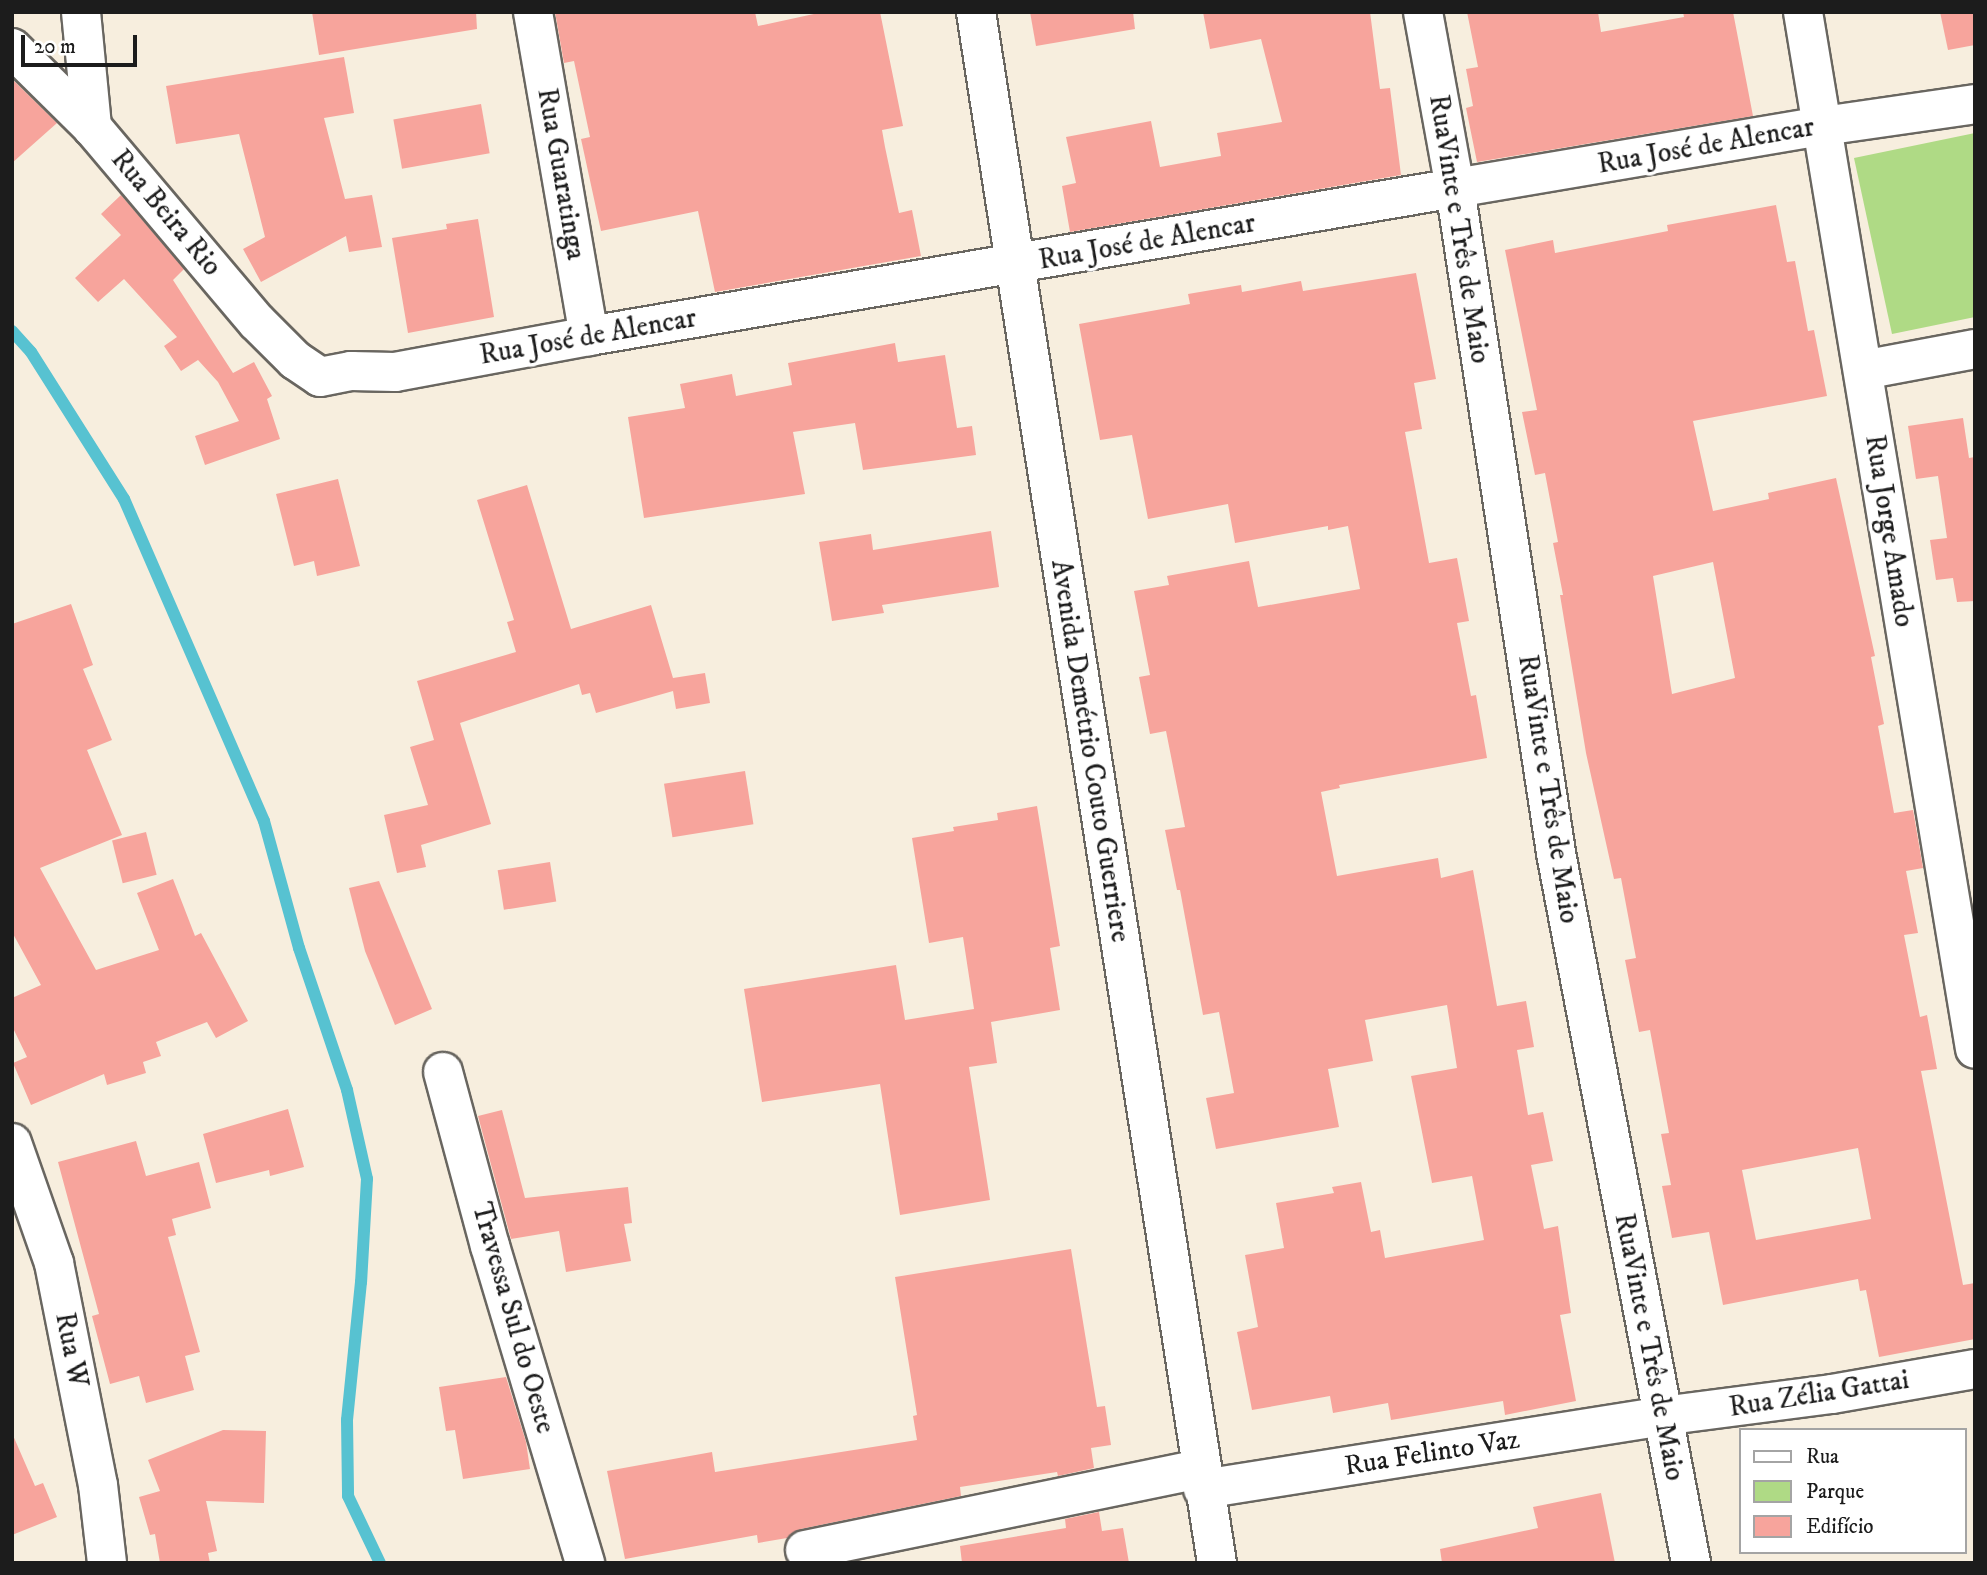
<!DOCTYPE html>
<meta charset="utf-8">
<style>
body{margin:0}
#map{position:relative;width:1987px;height:1575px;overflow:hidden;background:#f7eede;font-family:"IM FELL DW Pica",serif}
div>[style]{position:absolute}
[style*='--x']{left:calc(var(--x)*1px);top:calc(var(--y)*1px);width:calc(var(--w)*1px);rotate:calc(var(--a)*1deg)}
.green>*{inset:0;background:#afda85}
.stream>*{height:12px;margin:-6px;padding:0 6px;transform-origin:6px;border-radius:6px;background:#57c2d1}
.building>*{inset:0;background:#f7a49c;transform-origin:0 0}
.roads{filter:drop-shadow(2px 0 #696660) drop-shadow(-2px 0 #696660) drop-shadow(0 2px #696660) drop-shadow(0 -2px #696660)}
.minor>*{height:38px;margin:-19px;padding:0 19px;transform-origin:19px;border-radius:19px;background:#fff}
.major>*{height:38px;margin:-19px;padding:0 19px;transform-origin:19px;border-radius:19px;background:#fff}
span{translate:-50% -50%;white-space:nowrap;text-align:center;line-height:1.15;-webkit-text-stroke:7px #fff;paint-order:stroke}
.street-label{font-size:28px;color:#1c1c1c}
.frame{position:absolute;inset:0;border:14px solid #1c1c1c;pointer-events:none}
.legend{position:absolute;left:1739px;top:1428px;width:228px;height:126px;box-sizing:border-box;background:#fff;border:2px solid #a4a4a4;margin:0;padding:9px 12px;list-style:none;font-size:21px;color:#1c1c1c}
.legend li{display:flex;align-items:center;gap:14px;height:35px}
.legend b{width:35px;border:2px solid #a4a4a4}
.scale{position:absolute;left:21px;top:35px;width:116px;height:32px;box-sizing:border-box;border:4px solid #1c1c1c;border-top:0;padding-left:9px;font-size:21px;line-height:24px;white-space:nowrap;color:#1c1c1c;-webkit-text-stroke:5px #fff;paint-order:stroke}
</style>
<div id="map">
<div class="green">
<div style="clip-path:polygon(1975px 133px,1975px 317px,1892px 334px,1854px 158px)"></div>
</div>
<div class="stream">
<div style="--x:12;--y:331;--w:28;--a:48"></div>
<div style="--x:31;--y:352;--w:174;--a:57.7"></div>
<div style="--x:124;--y:499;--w:351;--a:66.5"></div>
<div style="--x:264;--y:821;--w:132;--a:74.6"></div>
<div style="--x:299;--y:948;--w:150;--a:71.3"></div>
<div style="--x:347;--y:1090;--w:91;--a:77.3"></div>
<div style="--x:367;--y:1179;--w:103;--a:93.3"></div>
<div style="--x:361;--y:1282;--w:139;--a:95.8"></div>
<div style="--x:347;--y:1420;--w:76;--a:89.2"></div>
<div style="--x:348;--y:1496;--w:74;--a:64.5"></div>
</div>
<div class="building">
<div style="clip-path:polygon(312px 12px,476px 12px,477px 29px,319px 55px)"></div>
<div style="clip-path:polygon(555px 12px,755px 12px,758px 26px,823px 12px,880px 12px,903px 126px,882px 130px,885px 147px,899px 213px,912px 210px,921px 256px,715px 292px,698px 211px,601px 231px,581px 139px,590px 137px,574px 61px,564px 63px)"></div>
<div style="clip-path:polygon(1030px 12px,1133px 12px,1135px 29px,1036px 46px)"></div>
<div style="clip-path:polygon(1203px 12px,1370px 12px,1380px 89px,1390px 88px,1401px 175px,1070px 232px,1062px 186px,1076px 183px,1066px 137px,1151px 121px,1160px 167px,1221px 156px,1217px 133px,1282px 122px,1261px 39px,1210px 49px)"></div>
<div style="clip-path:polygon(1467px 12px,1598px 12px,1601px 32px,1684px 17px,1683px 12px,1733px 12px,1753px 116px,1477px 162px,1466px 108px,1473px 106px,1466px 69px,1478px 67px)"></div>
<div style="clip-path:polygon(1940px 12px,1975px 12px,1975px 45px,1948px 50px)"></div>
<div style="clip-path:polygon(344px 57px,354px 113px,324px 118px,345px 199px,372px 195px,382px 247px,349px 252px,346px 236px,261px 282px,243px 249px,265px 237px,239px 134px,176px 144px,166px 86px)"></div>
<div style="clip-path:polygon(12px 79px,57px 123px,12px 163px)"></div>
<div style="left:481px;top:104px;width:50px;height:89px;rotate:80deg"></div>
<div style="clip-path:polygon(121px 195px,184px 269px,173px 280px,233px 373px,254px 362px,272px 396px,267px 399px,280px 439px,205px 465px,195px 436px,239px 421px,218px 382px,198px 360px,181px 371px,164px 346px,177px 337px,124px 279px,98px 302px,75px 278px,121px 235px,101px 214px)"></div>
<div style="clip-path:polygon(evenodd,1776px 205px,1787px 262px,1795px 261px,1808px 331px,1814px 330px,1827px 396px,1693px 421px,1713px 511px,1769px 499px,1768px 493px,1836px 478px,1875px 656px,1871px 657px,1884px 724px,1878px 726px,1894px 813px,1913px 810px,1923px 868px,1906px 871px,1918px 933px,1904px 935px,1920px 1017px,1927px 1015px,1937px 1069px,1921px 1071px,1963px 1285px,1975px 1283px,1975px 1339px,1879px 1357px,1866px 1290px,1860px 1291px,1858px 1279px,1723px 1305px,1709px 1232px,1672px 1238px,1662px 1186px,1671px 1185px,1661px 1134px,1669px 1133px,1650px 1030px,1639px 1032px,1625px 960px,1636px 958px,1621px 878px,1614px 879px,1586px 753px,1560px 595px,1563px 595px,1553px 543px,1558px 542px,1545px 473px,1535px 475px,1522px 412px,1537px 410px,1505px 250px,1553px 240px,1555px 253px,1668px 231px,1667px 225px,1776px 205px,1713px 562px,1735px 678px,1672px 694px,1653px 576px,1713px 562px,1776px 205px,1858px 1148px,1871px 1219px,1756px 1240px,1742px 1170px,1858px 1148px)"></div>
<div style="clip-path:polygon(478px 219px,494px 317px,408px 333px,392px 238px,447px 229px,446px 224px)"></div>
<div style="clip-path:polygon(1416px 273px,1436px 379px,1414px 383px,1422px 429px,1405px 432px,1429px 563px,1457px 558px,1469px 621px,1457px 623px,1471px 696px,1476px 695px,1487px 758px,1339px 785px,1340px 788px,1321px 792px,1337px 876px,1438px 858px,1441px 878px,1473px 870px,1497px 1006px,1526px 1001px,1534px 1047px,1517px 1050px,1528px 1115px,1543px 1112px,1553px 1161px,1531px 1165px,1544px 1229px,1558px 1226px,1571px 1313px,1560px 1315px,1576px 1401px,1505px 1415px,1503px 1401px,1391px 1420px,1388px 1403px,1333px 1413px,1330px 1396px,1252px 1410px,1237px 1332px,1258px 1327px,1245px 1255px,1284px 1248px,1276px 1203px,1334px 1193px,1332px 1187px,1361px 1182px,1371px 1232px,1380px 1230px,1385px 1258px,1484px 1240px,1472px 1176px,1432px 1183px,1411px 1076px,1457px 1068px,1447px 1005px,1365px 1020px,1373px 1061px,1328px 1069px,1339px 1127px,1216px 1149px,1206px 1098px,1234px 1093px,1219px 1012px,1203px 1015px,1180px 890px,1177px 890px,1165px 830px,1185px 827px,1166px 731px,1150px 734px,1139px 677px,1150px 675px,1134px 591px,1169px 585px,1167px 576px,1249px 561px,1258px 607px,1360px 589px,1348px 526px,1328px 530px,1328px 526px,1235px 543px,1228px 504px,1148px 519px,1132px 435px,1100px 440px,1079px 324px,1190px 304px,1188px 294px,1241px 285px,1242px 292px,1301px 281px,1303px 291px)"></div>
<div style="clip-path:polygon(895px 343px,898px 362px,945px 355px,957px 428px,972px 426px,976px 455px,863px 470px,855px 423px,793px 432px,805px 494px,644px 518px,628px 417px,685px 408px,680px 384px,732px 374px,736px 396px,792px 385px,788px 363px)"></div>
<div style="clip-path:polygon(1963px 418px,1969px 458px,1975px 457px,1975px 601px,1957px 602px,1953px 578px,1936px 580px,1930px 540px,1947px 538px,1938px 476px,1916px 479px,1908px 426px)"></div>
<div style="clip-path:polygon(338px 479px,360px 566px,317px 576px,314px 561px,294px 566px,276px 494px)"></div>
<div style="clip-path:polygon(527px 485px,571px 629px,651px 605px,673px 678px,705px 673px,710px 703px,676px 709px,673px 691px,596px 713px,590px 693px,582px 695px,579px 684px,460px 723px,491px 824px,421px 845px,426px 867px,397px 873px,384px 815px,428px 805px,410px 747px,434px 740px,417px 681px,516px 652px,507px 622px,514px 620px,477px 500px)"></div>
<div style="clip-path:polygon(991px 531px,999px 587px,882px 605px,884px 613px,832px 621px,819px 542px,871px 534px,873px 550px)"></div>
<div style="clip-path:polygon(71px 604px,93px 665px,83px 669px,112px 740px,87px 750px,122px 835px,40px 868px,96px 970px,159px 950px,137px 893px,173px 879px,195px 936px,201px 933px,248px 1021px,216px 1038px,207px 1022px,156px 1042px,161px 1056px,143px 1062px,146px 1073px,107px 1085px,104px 1074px,31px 1105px,13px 1063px,27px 1057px,12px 1026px,12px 998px,41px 985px,12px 932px,12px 624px)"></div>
<div style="left:745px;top:771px;width:54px;height:82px;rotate:81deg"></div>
<div style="clip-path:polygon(1037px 806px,1060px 946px,1050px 948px,1060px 1010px,991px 1022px,997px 1063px,969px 1067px,990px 1200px,900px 1215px,880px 1084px,762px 1102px,744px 989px,896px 965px,905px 1020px,974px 1009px,963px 937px,929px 943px,912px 838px,954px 831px,953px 827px,998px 820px,997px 813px)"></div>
<div style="left:146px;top:832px;width:44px;height:35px;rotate:76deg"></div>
<div style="left:550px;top:862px;width:40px;height:53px;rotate:81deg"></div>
<div style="clip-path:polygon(379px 881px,432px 1009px,395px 1025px,365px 951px,349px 888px)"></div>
<div style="clip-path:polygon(288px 1109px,304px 1167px,270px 1176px,269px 1170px,216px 1183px,203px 1134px)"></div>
<div style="clip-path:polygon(502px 1110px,525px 1198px,628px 1187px,632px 1223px,624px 1224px,631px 1261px,566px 1272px,559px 1231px,511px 1239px,478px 1116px)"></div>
<div style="clip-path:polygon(136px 1141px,146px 1176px,199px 1162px,211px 1208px,172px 1219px,176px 1235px,168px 1237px,200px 1352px,185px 1356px,194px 1390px,146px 1403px,139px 1376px,110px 1384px,92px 1316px,99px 1314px,58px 1162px)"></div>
<div style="clip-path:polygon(1071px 1249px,1097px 1407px,1105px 1406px,1111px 1445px,1091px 1448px,1094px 1468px,1058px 1476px,1057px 1472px,960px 1487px,961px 1496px,801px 1529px,787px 1538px,758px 1543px,757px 1535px,625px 1559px,607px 1471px,712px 1452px,715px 1472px,917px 1440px,913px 1416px,917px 1415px,895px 1277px)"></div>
<div style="clip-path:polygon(506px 1377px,526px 1442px,530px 1469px,463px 1479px,455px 1430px,446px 1431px,439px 1387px)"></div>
<div style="clip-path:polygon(223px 1430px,266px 1431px,264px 1503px,206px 1501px,217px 1551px,208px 1553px,210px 1563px,160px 1563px,155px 1534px,150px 1535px,139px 1497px,160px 1491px,148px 1460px)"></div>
<div style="clip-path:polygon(12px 1433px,35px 1486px,43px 1483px,57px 1517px,12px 1535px)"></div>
<div style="clip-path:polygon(1601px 1493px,1615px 1563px,1442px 1563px,1440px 1549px,1538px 1528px,1533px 1507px)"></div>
<div style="clip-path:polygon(1099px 1512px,1102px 1531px,1123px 1528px,1129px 1563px,962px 1563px,960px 1546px,1066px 1528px,1065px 1519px)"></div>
</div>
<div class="roads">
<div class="minor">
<div style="--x:81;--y:12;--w:116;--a:84.5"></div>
<div style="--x:533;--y:12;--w:329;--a:80.2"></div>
<div style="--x:1423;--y:12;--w:179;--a:79.7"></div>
<div style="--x:1455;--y:188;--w:673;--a:81.36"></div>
<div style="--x:1556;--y:853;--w:723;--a:79.23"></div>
<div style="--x:1803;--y:12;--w:1051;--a:80.58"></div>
<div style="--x:12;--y:48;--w:112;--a:44.6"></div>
<div style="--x:92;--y:127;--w:255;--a:49.8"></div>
<div style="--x:257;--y:322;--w:54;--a:45"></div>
<div style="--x:295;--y:360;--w:30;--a:34"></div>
<div style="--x:320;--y:377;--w:32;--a:-11"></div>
<div style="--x:351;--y:371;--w:44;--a:1.3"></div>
<div style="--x:395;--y:372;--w:197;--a:-10.5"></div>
<div style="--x:589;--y:336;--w:879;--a:-9.7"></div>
<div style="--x:1455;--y:188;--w:373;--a:-9.6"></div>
<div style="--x:1823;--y:126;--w:154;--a:-8.2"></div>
<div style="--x:1863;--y:370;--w:114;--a:-10.6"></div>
<div style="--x:443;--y:1072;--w:180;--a:74.9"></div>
<div style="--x:490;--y:1246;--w:331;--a:73.3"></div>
<div style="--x:12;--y:1143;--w:127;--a:70.7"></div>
<div style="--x:54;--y:1263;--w:226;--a:78.8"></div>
<div style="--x:98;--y:1485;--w:79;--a:83.4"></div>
<div style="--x:1203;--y:1489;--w:465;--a:-9"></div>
<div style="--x:1662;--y:1416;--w:171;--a:-7.4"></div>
<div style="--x:1832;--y:1394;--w:145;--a:-9.9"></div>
<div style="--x:805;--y:1550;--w:403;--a:-11.6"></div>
</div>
<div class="major">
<div style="--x:976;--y:12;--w:1570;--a:81.17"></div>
</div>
</div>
<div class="street-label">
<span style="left:1706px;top:146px;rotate:-10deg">Rua José de Alencar</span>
<span style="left:561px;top:174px;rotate:80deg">Rua Guaratinga</span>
<span style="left:166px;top:213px;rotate:50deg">Rua Beira Rio</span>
<span style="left:1459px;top:229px;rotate:81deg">RuaVinte e Três de Maio</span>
<span style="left:1147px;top:242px;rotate:-10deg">Rua José de Alencar</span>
<span style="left:588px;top:337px;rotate:-10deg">Rua José de Alencar</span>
<span style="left:1889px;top:531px;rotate:81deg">Rua Jorge Amado</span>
<span style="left:1090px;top:751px;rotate:81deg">Avenida Demétrio Couto Guerriere</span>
<span style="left:1548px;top:789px;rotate:81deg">RuaVinte e Três de Maio</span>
<span style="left:513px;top:1318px;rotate:74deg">Travessa Sul do Oeste</span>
<span style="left:1649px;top:1347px;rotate:79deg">RuaVinte e Três de Maio</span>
<span style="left:71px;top:1350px;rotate:79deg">Rua W</span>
<span style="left:1819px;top:1394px;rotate:-9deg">Rua Zélia Gattai</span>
<span style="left:1432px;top:1453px;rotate:-9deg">Rua Felinto Vaz</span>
</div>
<div class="frame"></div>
<ul class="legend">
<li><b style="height:9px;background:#fff"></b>Rua</li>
<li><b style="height:19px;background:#afda85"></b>Parque</li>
<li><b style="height:19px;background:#f7a49c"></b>Edifício</li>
</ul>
<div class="scale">20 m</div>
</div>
